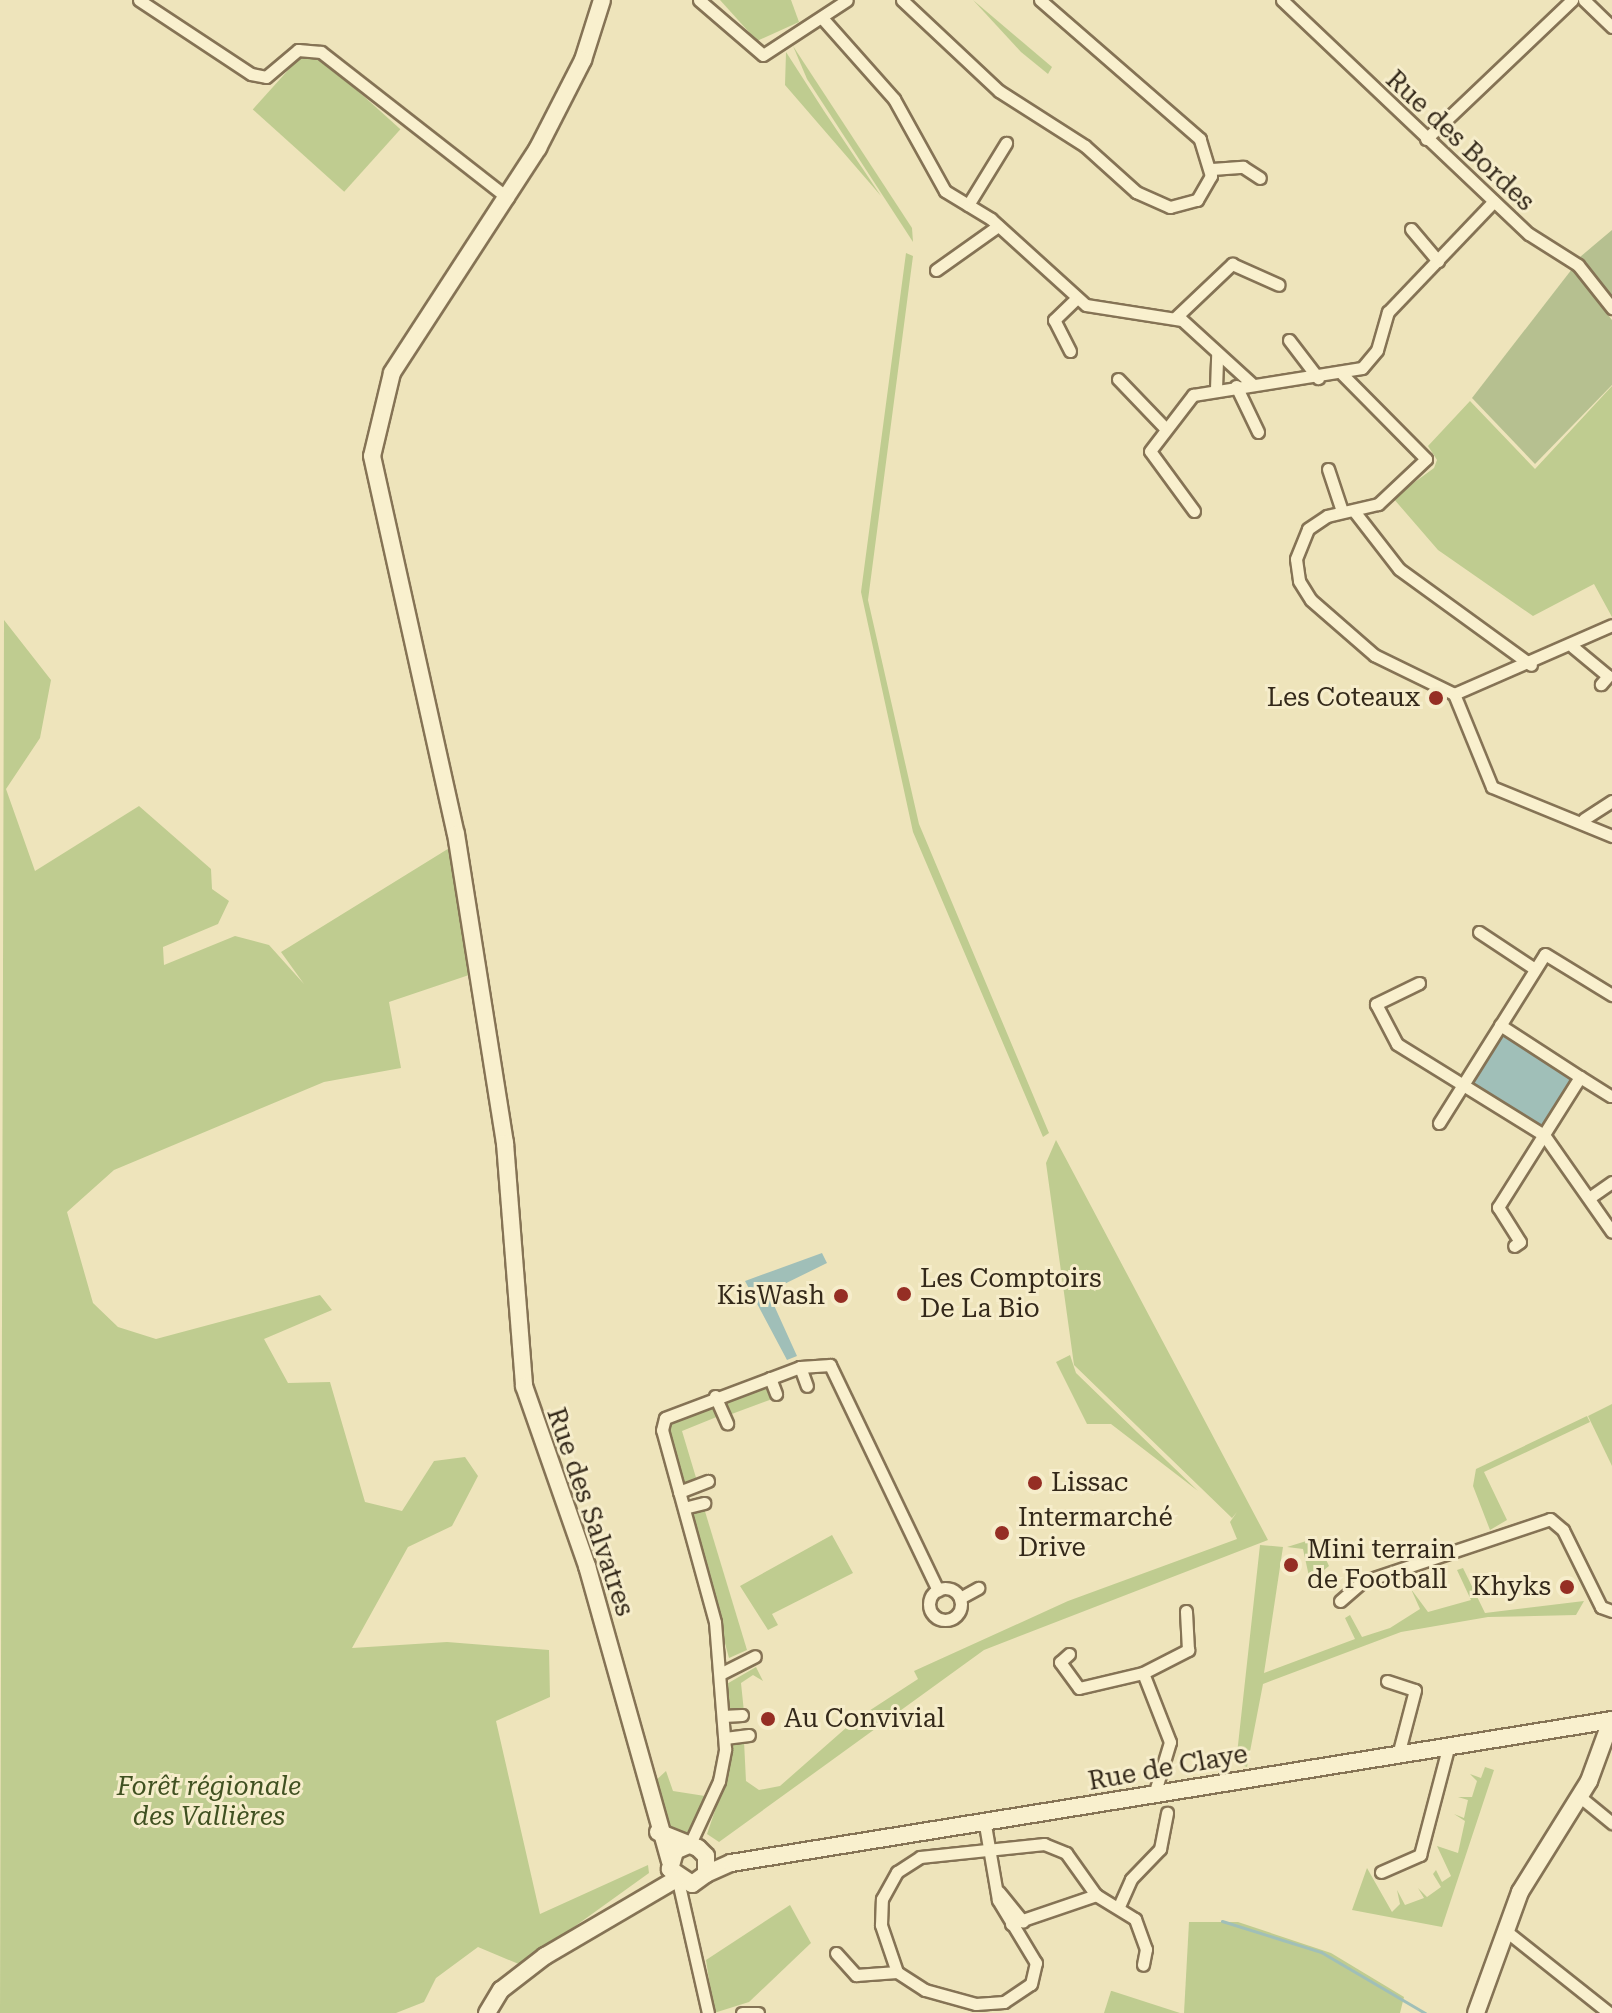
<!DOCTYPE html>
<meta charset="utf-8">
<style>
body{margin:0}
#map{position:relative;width:1612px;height:2013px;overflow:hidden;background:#eee4bb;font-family:"Roboto Serif",serif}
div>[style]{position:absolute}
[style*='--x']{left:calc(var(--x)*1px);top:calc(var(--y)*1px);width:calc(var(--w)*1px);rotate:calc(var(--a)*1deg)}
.green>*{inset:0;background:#bfcc90;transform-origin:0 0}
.cemetery>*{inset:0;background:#b6c090}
.water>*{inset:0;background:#a0bfb8;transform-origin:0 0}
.stream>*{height:3px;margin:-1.5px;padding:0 1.5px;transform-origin:1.5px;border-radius:1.5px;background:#a0bfb8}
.roads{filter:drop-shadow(2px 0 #857355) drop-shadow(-2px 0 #857355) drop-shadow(0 2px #857355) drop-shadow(0 -2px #857355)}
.street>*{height:11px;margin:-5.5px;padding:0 5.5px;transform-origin:5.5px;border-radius:5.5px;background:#f9f0ce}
.street>.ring{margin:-5.5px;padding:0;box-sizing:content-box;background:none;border:11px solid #f9f0ce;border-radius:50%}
.secondary>*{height:16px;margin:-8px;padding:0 8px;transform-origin:8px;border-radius:8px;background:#f9f0ce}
.dots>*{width:22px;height:22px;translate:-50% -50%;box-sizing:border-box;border:4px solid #f6edcb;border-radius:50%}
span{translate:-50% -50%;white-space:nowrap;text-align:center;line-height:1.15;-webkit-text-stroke:6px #f6edcb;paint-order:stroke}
.street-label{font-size:26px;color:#34291a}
.poi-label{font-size:26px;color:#34291a}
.right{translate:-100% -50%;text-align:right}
.left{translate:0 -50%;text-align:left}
.park-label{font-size:26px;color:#405121;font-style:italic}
</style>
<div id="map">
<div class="green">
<div style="clip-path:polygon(720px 0,791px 0,799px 22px,757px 41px)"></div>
<div style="clip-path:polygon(973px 0,1052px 67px,1048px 74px,1021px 52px)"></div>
<div style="clip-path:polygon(793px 46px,912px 228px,913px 242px,807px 79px)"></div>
<div style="left:309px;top:47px;width:123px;height:84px;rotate:42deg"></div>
<div style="clip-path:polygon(786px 52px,824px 111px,881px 196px,785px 85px)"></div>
<div style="clip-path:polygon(906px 253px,913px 256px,868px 600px,919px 824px,1049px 1133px,1043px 1137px,913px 832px,861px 592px)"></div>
<div style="clip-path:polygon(1612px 386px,1612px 617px,1594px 584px,1533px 616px,1438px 550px,1393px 498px,1434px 468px,1437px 460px,1428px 446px,1470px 401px,1535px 469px)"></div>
<div style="clip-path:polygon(4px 620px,51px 680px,40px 738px,6px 789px,35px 871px,139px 806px,211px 869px,212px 889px,229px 901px,218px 924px,163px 947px,164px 965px,235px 936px,269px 945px,304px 984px,281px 952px,451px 847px,469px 975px,389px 1002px,401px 1068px,324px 1082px,114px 1170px,67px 1212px,93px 1303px,118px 1327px,156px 1339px,320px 1295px,332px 1310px,264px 1339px,288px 1383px,330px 1382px,365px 1502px,402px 1511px,434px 1461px,465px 1457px,478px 1476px,452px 1526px,408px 1547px,352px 1648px,447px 1642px,549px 1650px,550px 1697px,496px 1721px,540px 1914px,648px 1865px,649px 1873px,521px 1965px,478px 1947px,436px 1978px,424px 2002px,396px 2013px,0 2013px)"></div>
<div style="clip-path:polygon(1056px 1140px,1268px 1540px,984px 1650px,719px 1842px,707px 1834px,730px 1767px,731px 1743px,744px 1741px,746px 1781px,759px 1790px,780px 1786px,855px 1720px,918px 1679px,914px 1671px,1068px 1601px,1237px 1539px,1230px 1522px,1237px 1512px,1232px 1518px,1074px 1365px,1046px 1163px)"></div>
<div style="clip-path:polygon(1070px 1355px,1076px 1373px,1198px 1491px,1111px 1424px,1087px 1424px,1056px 1362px)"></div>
<div style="clip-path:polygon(764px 1385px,775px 1398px,729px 1415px,725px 1399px)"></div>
<div style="clip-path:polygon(713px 1403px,719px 1416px,682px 1431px,697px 1481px,681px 1485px,668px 1426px)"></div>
<div style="clip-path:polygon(1612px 1404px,1612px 1466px,1588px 1416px)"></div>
<div style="clip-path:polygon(1587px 1416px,1590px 1422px,1484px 1472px,1507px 1520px,1490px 1530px,1473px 1486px,1476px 1469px)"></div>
<div style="clip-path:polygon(704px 1508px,747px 1650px,729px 1658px,690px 1515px)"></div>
<div style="clip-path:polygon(832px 1535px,853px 1573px,772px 1614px,778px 1625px,768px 1630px,740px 1586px)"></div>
<div style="clip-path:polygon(1316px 1538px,1329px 1566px,1310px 1581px,1303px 1549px,1287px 1547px)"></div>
<div style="clip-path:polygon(1260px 1545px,1283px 1547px,1264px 1673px,1355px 1639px,1345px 1618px,1350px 1615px,1362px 1637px,1390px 1628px,1420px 1609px,1411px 1589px,1428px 1612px,1471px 1600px,1457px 1570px,1463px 1568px,1485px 1613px,1584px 1601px,1576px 1615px,1488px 1617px,1401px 1632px,1263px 1684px,1247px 1767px,1236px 1763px)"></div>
<div style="clip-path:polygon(756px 1667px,763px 1681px,753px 1675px,741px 1683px,744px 1712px,727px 1712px,725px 1685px)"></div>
<div style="clip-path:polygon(1485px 1767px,1494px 1770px,1442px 1927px,1352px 1910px,1367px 1868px,1392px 1912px,1400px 1904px,1397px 1890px,1405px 1905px,1424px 1898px,1418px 1888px,1427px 1897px,1441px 1887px,1433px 1874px,1436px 1870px,1442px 1882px,1451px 1876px,1437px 1846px,1458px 1853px,1465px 1821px,1454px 1814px,1464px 1818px,1468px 1800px,1458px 1797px,1472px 1797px,1477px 1781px,1470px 1774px,1481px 1778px)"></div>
<div style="clip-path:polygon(666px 1771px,673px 1791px,705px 1796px,690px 1831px,671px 1837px,652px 1784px)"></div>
<div style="clip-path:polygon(790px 1905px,811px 1943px,749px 2002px,714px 2013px,706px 1960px)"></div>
<div style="clip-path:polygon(1189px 1922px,1238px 1922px,1331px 1953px,1404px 1997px,1400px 2013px,1184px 2013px)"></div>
<div style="clip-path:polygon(1111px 1991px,1112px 1991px,1180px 2013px,1104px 2013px)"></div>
</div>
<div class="cemetery">
<div style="clip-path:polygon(1612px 230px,1612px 296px,1580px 257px)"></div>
<div style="clip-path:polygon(1572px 269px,1612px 320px,1612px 385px,1535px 464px,1472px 398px)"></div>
</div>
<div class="water">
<div style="left:1503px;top:1034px;width:82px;height:62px;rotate:33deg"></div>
<div style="clip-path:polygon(822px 1253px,827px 1263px,768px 1292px,797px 1356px,787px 1360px,745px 1281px)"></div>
</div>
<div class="stream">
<div style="--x:1222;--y:1921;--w:104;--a:17.4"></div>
<div style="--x:1321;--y:1952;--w:121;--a:30.4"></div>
</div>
<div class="roads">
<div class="street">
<div style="--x:139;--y:0;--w:134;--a:33.5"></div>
<div style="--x:251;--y:74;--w:15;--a:11"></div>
<div style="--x:266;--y:77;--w:42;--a:-40.2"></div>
<div style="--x:298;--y:50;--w:23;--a:5"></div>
<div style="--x:321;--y:52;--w:237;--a:38"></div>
<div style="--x:699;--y:0;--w:84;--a:40.7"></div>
<div style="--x:763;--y:55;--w:100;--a:-33.2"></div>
<div style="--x:902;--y:0;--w:133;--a:43.2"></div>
<div style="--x:999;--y:91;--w:102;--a:32.6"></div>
<div style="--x:1085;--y:146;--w:69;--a:42"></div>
<div style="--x:1136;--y:192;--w:37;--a:24"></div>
<div style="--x:1170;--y:207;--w:28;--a:-15"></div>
<div style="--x:1197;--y:200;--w:28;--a:-60"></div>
<div style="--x:1211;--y:176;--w:39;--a:-107"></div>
<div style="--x:1200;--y:139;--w:212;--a:-139"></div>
<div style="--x:1282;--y:0;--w:340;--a:43.5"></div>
<div style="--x:1529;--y:234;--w:58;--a:32.3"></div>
<div style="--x:1578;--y:265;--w:55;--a:51.7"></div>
<div style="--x:1584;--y:0;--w:39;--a:44"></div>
<div style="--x:823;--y:19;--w:107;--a:48.4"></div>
<div style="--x:894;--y:99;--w:105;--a:61"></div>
<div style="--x:945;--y:191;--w:54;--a:31.3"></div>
<div style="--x:991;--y:219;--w:128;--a:42.2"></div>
<div style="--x:1086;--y:305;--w:97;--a:8.9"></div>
<div style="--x:1182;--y:320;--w:95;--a:42.4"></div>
<div style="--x:1426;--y:139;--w:202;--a:-43.6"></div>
<div style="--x:1212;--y:169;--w:31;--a:-4"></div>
<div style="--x:1243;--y:167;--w:20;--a:33"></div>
<div style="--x:968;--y:205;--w:73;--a:-58.5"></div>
<div style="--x:1411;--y:229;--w:42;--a:49.8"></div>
<div style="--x:936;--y:270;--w:76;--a:-35.4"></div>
<div style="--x:1175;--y:318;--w:79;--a:-43.5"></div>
<div style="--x:1232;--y:264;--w:51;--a:24.1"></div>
<div style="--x:1289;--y:340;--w:48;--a:52.7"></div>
<div style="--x:1070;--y:351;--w:35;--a:-117"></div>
<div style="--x:1054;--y:320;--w:32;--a:-44"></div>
<div style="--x:1343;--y:375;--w:118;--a:45.3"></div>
<div style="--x:1426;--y:459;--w:66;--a:136.8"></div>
<div style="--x:1378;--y:504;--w:52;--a:166.8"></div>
<div style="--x:1327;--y:516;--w:23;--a:146"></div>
<div style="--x:1308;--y:529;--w:32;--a:112"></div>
<div style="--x:1296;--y:559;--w:22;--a:82"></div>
<div style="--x:1299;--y:581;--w:22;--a:58"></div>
<div style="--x:1311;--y:600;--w:84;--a:41.1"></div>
<div style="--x:1374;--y:655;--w:89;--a:26"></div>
<div style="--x:1118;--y:379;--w:66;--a:46.2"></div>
<div style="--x:1236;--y:386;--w:51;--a:64.4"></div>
<div style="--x:1216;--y:389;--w:36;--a:-88"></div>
<div style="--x:1328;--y:469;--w:44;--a:71.6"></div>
<div style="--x:1194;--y:511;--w:74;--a:-126.3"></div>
<div style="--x:1150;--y:451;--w:71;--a:-52.5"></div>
<div style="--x:1193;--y:395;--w:171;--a:-9.1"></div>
<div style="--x:1362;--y:368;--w:23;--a:-50"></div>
<div style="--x:1377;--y:350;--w:40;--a:-74"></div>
<div style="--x:1388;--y:312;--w:153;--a:-46.3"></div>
<div style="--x:1354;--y:511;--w:73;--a:52.2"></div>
<div style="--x:1399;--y:569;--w:163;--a:36"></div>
<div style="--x:1573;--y:647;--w:45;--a:39.6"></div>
<div style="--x:1608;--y:676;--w:11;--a:131"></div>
<div style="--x:1454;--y:694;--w:100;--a:67.8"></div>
<div style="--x:1492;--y:787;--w:130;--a:22.2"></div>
<div style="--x:1454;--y:694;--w:172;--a:-23.6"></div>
<div style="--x:1584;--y:819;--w:33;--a:-33"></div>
<div style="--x:1479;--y:932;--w:67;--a:33.5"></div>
<div style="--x:1419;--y:983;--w:48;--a:154"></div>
<div style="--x:1376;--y:1004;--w:45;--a:62.3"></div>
<div style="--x:1397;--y:1044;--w:173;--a:31.8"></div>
<div style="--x:1544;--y:1135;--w:118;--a:55"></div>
<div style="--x:1500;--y:1025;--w:95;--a:33"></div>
<div style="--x:1580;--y:1077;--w:154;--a:122.2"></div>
<div style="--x:1498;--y:1207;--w:41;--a:57.8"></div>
<div style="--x:1520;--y:1242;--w:7;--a:146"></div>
<div style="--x:1580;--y:1077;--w:36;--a:32"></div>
<div style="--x:1439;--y:1123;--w:199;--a:-57.9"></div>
<div style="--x:1545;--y:954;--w:79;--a:31.5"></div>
<div style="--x:1589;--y:1198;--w:28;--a:-35"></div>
<div style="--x:800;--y:1367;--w:20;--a:70"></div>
<div style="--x:770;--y:1378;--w:17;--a:69"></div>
<div style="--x:715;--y:1396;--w:30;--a:66"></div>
<div style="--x:679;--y:1492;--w:31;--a:-21"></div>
<div style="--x:684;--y:1508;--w:21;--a:-14"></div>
<div class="ring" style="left:929px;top:1588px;width:21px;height:21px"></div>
<div style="--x:960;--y:1598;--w:21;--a:-29"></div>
<div style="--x:1340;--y:1601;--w:29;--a:-41"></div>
<div style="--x:1362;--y:1582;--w:198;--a:-18.5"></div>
<div style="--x:1550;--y:1519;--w:17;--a:40"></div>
<div style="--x:1563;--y:1530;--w:86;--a:63.7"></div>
<div style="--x:1601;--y:1607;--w:12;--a:20"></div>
<div style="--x:1069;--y:1654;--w:12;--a:138"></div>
<div style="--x:1060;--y:1662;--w:32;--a:54"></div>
<div style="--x:1079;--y:1688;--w:66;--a:-13.2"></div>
<div style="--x:1143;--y:1673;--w:51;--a:-27.1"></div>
<div style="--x:1188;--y:1650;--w:39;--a:-93"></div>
<div style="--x:1143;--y:1673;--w:74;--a:68.6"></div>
<div style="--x:1170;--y:1742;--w:55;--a:106.8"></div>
<div style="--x:720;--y:1674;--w:39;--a:-27"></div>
<div style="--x:1387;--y:1681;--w:29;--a:18"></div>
<div style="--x:1415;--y:1690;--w:67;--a:104.7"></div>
<div style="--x:723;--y:1716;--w:19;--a:-3"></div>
<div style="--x:725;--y:1738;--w:24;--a:-7"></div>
<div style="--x:1579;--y:1796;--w:43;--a:39.3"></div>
<div style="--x:689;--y:1846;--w:72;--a:-65.2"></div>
<div style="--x:719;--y:1781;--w:33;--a:-79"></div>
<div style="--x:725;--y:1749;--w:127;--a:-94.5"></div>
<div style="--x:715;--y:1622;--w:199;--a:-105.4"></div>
<div style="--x:662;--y:1430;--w:12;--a:-76"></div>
<div style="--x:665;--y:1418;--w:144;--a:-20.7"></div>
<div style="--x:800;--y:1367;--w:30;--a:-4"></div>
<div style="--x:830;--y:1365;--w:250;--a:64.4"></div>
<div style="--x:1381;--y:1872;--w:43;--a:-23.6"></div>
<div style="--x:1420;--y:1855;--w:111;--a:-75.3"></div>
<div style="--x:678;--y:1881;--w:135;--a:77.2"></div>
<div style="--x:999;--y:1892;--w:38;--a:51"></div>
<div style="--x:1096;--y:1895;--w:46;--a:31.6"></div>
<div style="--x:1135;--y:1919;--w:32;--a:70"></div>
<div style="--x:1146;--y:1949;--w:16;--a:101"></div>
<div style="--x:1120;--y:1904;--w:27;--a:-66"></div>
<div style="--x:1131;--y:1879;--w:42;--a:-46"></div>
<div style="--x:1160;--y:1849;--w:37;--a:-79"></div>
<div style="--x:1011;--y:1924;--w:90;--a:-18.8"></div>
<div style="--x:1506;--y:1931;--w:132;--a:38.5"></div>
<div style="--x:836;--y:1953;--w:30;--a:48"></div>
<div style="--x:856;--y:1975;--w:41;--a:-4.2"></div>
<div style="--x:897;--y:1972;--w:33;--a:33"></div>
<div style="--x:925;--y:1990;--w:53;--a:15.4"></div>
<div style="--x:976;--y:2004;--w:28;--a:-4"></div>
<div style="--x:1004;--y:2002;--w:32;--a:-34"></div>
<div style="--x:1031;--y:1984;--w:22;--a:-77"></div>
<div style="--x:1036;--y:1963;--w:74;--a:-121.1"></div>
<div style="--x:998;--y:1900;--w:76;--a:-99.8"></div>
<div style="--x:897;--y:1972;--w:50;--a:-108.8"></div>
<div style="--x:881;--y:1925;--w:26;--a:-88"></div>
<div style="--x:882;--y:1899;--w:31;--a:-61"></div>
<div style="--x:897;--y:1872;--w:27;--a:-33"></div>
<div style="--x:920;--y:1857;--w:125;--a:-6"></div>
<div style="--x:1044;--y:1844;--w:24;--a:22"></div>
<div style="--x:1066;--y:1853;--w:52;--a:54.5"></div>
<div style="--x:742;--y:2013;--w:16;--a:0"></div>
</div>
<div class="secondary">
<div style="--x:602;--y:0;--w:63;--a:107.6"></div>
<div style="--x:583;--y:60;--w:99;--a:117.1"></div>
<div style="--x:538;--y:148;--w:268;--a:123"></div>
<div style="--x:392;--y:373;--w:85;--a:103.5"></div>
<div style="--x:372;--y:456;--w:387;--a:77.5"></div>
<div style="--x:456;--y:834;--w:313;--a:81"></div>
<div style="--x:505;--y:1143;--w:244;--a:85.5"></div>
<div style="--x:524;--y:1386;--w:191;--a:70.7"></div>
<div style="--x:587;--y:1566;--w:307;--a:74.3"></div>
<div style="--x:658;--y:1832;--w:43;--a:21.8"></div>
<div style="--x:698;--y:1848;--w:11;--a:45"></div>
<div style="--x:706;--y:1856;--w:18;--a:90"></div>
<div style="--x:706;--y:1874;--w:17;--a:144"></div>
<div style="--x:692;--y:1884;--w:27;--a:-146"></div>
<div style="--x:670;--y:1869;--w:19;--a:-74"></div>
<div style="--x:675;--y:1851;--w:12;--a:-24"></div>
<div style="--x:706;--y:1874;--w:27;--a:-24"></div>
<div style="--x:731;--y:1863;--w:893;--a:-9.22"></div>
<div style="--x:487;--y:2013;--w:27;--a:-59"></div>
<div style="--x:501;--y:1990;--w:56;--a:-37.7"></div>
<div style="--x:545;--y:1956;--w:152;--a:-30.4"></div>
<div style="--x:1476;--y:2013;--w:129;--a:-70"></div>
<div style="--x:1520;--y:1892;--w:131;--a:-58.1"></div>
<div style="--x:1589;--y:1781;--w:64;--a:-69.9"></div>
</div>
</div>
<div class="dots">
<div style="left:1436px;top:698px;background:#952e24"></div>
<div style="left:904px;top:1294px;background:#952e24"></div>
<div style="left:841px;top:1296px;background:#952e24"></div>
<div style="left:1035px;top:1483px;background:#952e24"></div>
<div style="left:1002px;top:1533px;background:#952e24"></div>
<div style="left:1291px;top:1565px;background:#952e24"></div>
<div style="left:1567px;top:1587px;background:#952e24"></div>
<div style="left:768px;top:1719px;background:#952e24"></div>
</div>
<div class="street-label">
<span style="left:1460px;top:141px;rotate:43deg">Rue des Bordes</span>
<span style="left:590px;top:1512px;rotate:71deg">Rue des Salvatres</span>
<span style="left:1168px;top:1768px;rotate:-10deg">Rue de Claye</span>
</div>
<div class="poi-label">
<span class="right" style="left:1420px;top:698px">Les Coteaux</span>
<span class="left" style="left:920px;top:1294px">Les Comptoirs<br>De La Bio</span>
<span class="right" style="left:825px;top:1296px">KisWash</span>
<span class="left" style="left:1051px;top:1483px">Lissac</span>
<span class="left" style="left:1018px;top:1533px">Intermarché<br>Drive</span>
<span class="left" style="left:1307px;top:1565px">Mini terrain<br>de Football</span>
<span class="right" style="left:1551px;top:1587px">Khyks</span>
<span class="left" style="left:784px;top:1719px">Au Convivial</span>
</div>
<div class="park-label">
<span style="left:209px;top:1802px">Forêt régionale<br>des Vallières</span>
</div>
</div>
